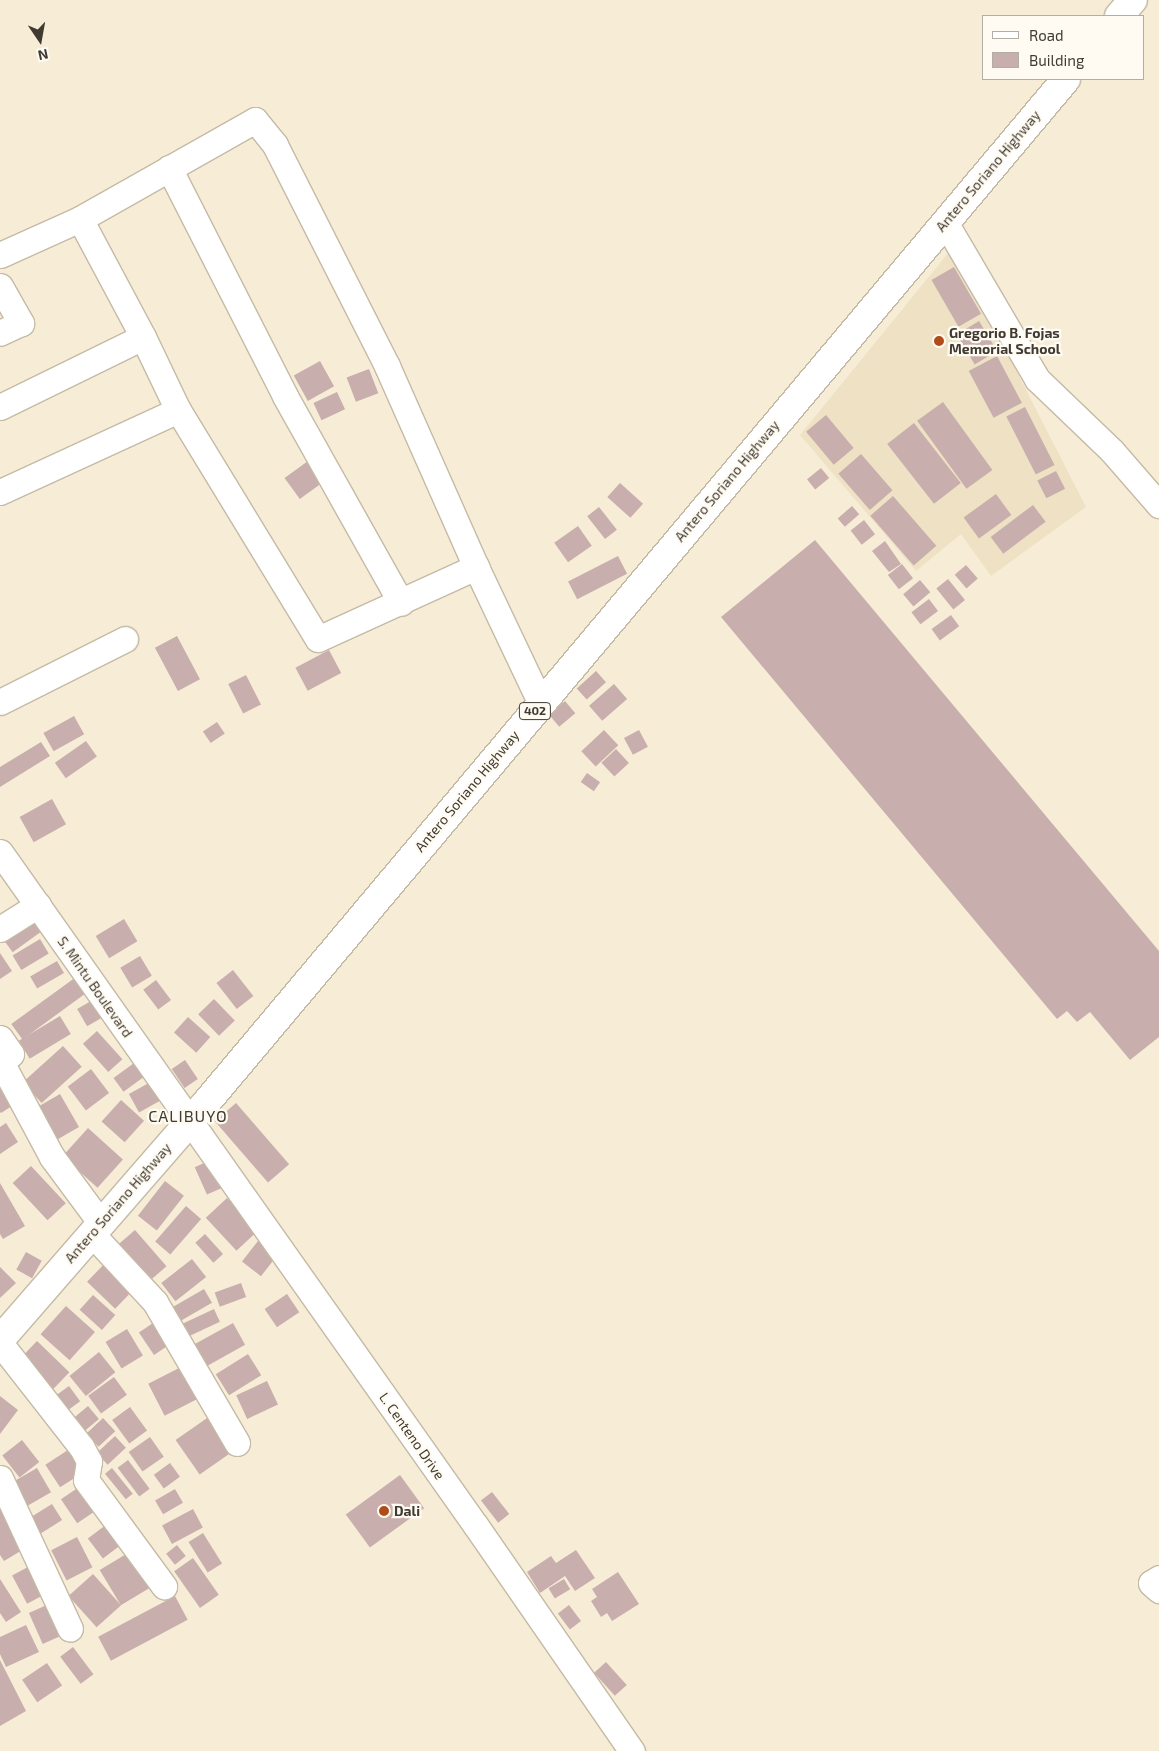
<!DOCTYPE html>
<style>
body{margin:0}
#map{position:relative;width:1159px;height:1751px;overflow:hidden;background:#f7edd7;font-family:"Exo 2",sans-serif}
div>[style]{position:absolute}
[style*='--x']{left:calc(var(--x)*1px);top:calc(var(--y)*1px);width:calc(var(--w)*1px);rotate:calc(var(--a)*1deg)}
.built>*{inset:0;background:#eee1c4}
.building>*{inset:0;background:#c8aeac;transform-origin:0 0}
.roads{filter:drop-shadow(1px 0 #c4baa5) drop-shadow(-1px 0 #c4baa5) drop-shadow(0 1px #c4baa5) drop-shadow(0 -1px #c4baa5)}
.minor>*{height:25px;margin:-12.5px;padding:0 12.5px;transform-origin:12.5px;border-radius:12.5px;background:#fff}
.major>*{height:28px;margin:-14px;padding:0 14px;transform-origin:14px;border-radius:14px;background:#fff}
.dots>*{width:14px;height:14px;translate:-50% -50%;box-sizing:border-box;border:2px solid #fffbf2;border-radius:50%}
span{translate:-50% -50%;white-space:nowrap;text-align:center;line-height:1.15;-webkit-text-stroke:4.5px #fffbf2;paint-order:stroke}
.shield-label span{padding:1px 4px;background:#fffbf2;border:1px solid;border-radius:4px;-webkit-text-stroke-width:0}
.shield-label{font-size:12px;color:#3f3b32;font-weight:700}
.street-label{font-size:14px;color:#3f3b32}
.poi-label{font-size:14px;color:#3f3b32;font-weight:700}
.left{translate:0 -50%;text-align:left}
.quarter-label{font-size:16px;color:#3f3b32;letter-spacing:1px}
.legend{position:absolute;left:982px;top:15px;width:162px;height:65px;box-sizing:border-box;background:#fffbf2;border:1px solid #b2aea5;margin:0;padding:6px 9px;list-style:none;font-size:15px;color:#3f3b32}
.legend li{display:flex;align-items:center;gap:10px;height:25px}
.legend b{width:25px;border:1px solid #b2aea5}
.north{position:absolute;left:15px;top:15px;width:50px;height:50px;-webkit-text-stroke:4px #fffbf2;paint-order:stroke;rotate:168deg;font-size:14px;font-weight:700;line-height:20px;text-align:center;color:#3f3b32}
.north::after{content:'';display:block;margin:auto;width:18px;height:22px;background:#3f3b32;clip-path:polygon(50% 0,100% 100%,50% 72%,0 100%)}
</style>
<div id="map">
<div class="built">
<div style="clip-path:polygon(953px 247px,1086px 507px,991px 576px,961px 534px,916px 571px,800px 435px)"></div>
</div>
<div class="building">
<div style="left:954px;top:267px;width:54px;height:26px;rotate:60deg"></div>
<div style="left:979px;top:321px;width:35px;height:26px;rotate:59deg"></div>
<div style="left:997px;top:356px;width:53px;height:32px;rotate:62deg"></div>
<div style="left:320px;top:361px;width:29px;height:30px;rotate:61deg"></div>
<div style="left:369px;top:369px;width:26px;height:24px;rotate:69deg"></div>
<div style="left:337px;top:392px;width:19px;height:26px;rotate:65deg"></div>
<div style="left:943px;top:402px;width:84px;height:32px;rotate:54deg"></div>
<div style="left:1025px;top:407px;width:65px;height:21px;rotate:63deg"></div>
<div style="left:826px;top:415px;width:43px;height:26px;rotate:50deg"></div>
<div style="left:914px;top:423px;width:76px;height:34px;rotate:52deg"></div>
<div style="left:861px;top:454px;width:48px;height:30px;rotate:49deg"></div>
<div style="left:308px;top:461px;width:26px;height:29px;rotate:54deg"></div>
<div style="left:821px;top:468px;width:13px;height:18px;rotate:51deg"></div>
<div style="left:1056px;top:471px;width:20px;height:21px;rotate:63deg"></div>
<div style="left:620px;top:483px;width:31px;height:19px;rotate:42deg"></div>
<div style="left:996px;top:494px;width:26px;height:40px;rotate:54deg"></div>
<div style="left:893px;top:496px;width:66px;height:30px;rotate:49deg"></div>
<div style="left:1033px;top:505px;width:21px;height:53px;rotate:53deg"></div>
<div style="left:852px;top:506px;width:11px;height:19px;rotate:49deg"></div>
<div style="left:599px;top:507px;width:29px;height:15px;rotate:52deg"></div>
<div style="left:864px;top:520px;width:18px;height:17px;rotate:52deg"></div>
<div style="left:578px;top:526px;width:24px;height:29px;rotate:55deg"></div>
<div style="clip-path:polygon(815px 540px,1159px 951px,1159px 1037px,1130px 1060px,1090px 1012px,1077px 1022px,1067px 1011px,1057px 1019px,721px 617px)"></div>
<div style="clip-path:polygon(885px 541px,901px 564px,889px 572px,872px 551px)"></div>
<div style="left:618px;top:556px;width:20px;height:56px;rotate:63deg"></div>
<div style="left:902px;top:564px;width:18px;height:18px;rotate:52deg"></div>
<div style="left:966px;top:565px;width:18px;height:15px;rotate:49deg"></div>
<div style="left:948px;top:579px;width:27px;height:15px;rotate:51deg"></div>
<div style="left:920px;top:580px;width:16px;height:22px;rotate:50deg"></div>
<div style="left:929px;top:599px;width:15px;height:22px;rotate:53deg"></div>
<div style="left:951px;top:615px;width:14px;height:24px;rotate:54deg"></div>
<div style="left:177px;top:636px;width:49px;height:25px;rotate:62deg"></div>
<div style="left:329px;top:650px;width:26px;height:38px;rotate:62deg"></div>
<div style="left:596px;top:671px;width:15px;height:26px;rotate:48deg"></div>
<div style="left:246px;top:675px;width:33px;height:20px;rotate:63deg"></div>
<div style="left:614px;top:684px;width:20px;height:33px;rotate:49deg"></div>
<div style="left:565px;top:701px;width:16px;height:21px;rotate:50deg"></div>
<div style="left:74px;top:716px;width:21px;height:35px;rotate:61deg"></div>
<div style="left:217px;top:722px;width:14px;height:17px;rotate:56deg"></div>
<div style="left:604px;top:730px;width:21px;height:31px;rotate:47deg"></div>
<div style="left:639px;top:730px;width:19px;height:17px;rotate:62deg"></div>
<div style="left:86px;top:741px;width:19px;height:38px;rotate:55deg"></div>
<div style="clip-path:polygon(41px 742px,50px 756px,0 787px,0 767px)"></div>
<div style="left:616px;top:749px;width:19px;height:20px;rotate:47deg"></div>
<div style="left:587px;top:773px;width:16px;height:11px;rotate:35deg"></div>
<div style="left:52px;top:799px;width:29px;height:37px;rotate:61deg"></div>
<div style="left:31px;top:918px;width:17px;height:35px;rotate:54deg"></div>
<div style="left:124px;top:919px;width:26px;height:33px;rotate:59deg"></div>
<div style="left:40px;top:939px;width:17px;height:32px;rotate:59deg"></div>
<div style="clip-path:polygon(0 953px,12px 971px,0 979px)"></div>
<div style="left:140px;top:956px;width:23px;height:23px;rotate:59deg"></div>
<div style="left:57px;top:961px;width:14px;height:31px;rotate:60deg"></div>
<div style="left:233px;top:970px;width:33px;height:21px;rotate:52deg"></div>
<div style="left:76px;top:977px;width:19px;height:80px;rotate:54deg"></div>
<div style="left:156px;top:980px;width:25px;height:16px;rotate:53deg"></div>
<div style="left:214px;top:999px;width:30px;height:22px;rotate:46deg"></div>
<div style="left:91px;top:1001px;width:20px;height:16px;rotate:60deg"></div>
<div style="left:60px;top:1016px;width:21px;height:48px;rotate:59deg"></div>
<div style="left:188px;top:1017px;width:30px;height:21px;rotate:42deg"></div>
<div style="left:97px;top:1031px;width:38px;height:19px;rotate:48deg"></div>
<div style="left:63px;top:1046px;width:28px;height:54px;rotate:48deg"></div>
<div style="left:141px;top:1058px;width:17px;height:34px;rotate:54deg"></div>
<div style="left:185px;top:1060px;width:23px;height:16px;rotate:56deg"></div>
<div style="left:91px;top:1069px;width:30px;height:29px;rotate:53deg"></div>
<div style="clip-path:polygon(0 1079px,15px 1104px,1px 1113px,0 1112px)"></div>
<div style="left:156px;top:1079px;width:21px;height:31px;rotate:61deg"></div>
<div style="left:60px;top:1094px;width:38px;height:32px;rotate:60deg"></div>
<div style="left:121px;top:1100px;width:31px;height:29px;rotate:42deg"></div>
<div style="left:236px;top:1103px;width:81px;height:28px;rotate:49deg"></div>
<div style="clip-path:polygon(6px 1123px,18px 1142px,0 1154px,0 1127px)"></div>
<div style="left:88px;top:1128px;width:47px;height:38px;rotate:42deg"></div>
<div style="left:213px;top:1159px;width:30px;height:20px;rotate:66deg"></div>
<div style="left:31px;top:1166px;width:51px;height:25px;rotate:47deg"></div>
<div style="left:165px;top:1181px;width:24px;height:44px;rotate:38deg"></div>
<div style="clip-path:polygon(0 1183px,25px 1226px,3px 1239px,0 1234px)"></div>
<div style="left:227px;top:1198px;width:45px;height:29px;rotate:47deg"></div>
<div style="left:186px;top:1206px;width:20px;height:47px;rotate:41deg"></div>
<div style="left:135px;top:1230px;width:48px;height:21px;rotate:49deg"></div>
<div style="left:205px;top:1234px;width:27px;height:13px;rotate:48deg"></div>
<div style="left:258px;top:1241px;width:24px;height:26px;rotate:38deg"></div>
<div style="left:26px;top:1252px;width:18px;height:20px;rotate:29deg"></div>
<div style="left:110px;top:1258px;width:39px;height:33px;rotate:44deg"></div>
<div style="left:192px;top:1259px;width:23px;height:39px;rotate:52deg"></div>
<div style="clip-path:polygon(0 1267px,16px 1283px,0 1298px)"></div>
<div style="left:241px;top:1283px;width:15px;height:28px;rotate:70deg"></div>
<div style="left:204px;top:1289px;width:16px;height:46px;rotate:60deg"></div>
<div style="left:287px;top:1294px;width:22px;height:27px;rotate:56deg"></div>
<div style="left:93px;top:1295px;width:30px;height:20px;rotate:42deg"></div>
<div style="left:66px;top:1306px;width:39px;height:38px;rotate:42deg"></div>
<div style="left:214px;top:1309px;width:14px;height:36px;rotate:65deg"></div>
<div style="left:153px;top:1323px;width:27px;height:17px;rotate:56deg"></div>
<div style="left:233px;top:1323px;width:25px;height:44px;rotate:61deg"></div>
<div style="left:127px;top:1329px;width:31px;height:25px;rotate:59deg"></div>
<div style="left:37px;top:1341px;width:45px;height:28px;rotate:44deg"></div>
<div style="left:99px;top:1352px;width:26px;height:38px;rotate:51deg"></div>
<div style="left:248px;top:1354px;width:25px;height:38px;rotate:58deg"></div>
<div style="left:183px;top:1366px;width:36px;height:39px;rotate:63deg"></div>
<div style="left:114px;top:1377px;width:22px;height:32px;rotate:54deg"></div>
<div style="left:267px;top:1381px;width:26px;height:34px;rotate:65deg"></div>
<div style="left:69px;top:1386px;width:19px;height:21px;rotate:54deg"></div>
<div style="clip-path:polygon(0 1396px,18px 1410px,0 1434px)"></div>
<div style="left:88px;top:1406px;width:17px;height:23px;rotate:50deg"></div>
<div style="left:130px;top:1407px;width:29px;height:22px;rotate:54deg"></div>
<div style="left:210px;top:1416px;width:42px;height:42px;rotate:55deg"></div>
<div style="left:103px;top:1418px;width:18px;height:23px;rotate:47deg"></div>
<div style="left:115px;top:1436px;width:16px;height:25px;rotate:47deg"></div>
<div style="left:150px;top:1437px;width:24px;height:26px;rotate:55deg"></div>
<div style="left:22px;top:1440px;width:28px;height:25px;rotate:52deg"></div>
<div style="left:68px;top:1450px;width:27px;height:27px;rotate:57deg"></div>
<div style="left:128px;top:1460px;width:36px;height:13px;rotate:53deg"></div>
<div style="left:170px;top:1463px;width:17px;height:20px;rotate:54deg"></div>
<div style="left:37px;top:1468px;width:28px;height:29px;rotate:60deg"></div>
<div style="left:112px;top:1468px;width:33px;height:9px;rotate:51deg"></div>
<div style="left:400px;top:1475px;width:41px;height:67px;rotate:54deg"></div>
<div style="left:85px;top:1483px;width:29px;height:29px;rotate:56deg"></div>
<div style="left:175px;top:1489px;width:16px;height:23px;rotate:60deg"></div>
<div style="left:492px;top:1492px;width:28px;height:14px;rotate:52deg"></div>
<div style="left:52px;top:1504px;width:19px;height:28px;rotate:58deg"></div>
<div style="clip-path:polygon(0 1509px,24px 1549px,4px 1561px,0 1555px)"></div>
<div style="left:193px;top:1509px;width:21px;height:35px;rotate:62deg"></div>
<div style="left:111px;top:1521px;width:25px;height:29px;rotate:53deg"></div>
<div style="left:203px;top:1533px;width:36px;height:17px;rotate:58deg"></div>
<div style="left:77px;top:1537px;width:34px;height:29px;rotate:63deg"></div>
<div style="left:177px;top:1545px;width:14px;height:14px;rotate:51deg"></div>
<div style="clip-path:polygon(576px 1550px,595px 1578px,575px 1591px,565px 1576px,540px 1593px,527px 1572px,551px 1556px,556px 1563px)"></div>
<div style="left:128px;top:1553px;width:41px;height:33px;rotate:59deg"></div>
<div style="left:193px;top:1558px;width:45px;height:23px;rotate:55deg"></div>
<div style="left:28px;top:1567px;width:32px;height:18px;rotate:62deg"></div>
<div style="clip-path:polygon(618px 1572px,639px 1604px,612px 1621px,607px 1613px,601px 1617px,591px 1601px,597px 1597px,592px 1589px)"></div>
<div style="left:93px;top:1574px;width:42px;height:33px;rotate:48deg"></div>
<div style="clip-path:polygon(0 1579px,21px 1612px,6px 1622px,0 1613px)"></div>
<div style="left:564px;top:1579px;width:12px;height:18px;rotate:59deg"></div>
<div style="left:175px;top:1596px;width:27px;height:87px;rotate:62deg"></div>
<div style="left:49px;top:1604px;width:34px;height:22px;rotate:66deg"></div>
<div style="left:569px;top:1605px;width:20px;height:14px;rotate:53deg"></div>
<div style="clip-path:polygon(26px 1625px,39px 1652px,6px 1667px,0 1654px,0 1637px)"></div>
<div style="left:73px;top:1647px;width:34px;height:16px;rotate:53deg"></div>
<div style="clip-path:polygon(0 1660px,26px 1711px,0 1726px)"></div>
<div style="left:606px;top:1662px;width:31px;height:16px;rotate:48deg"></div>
<div style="left:47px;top:1663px;width:27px;height:30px;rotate:56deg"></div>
</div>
<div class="roads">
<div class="minor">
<div style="--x:169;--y:168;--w:256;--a:63"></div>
<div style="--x:285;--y:396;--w:237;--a:60.7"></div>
<div style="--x:80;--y:219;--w:134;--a:61.9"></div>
<div style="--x:143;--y:337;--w:81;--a:64.4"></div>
<div style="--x:945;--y:222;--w:182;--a:59.6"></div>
<div style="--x:1037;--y:379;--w:104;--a:43.8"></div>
<div style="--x:1112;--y:451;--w:72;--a:49"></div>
<div style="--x:0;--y:255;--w:88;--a:-24.2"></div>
<div style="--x:80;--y:219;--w:201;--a:-29.5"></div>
<div style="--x:255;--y:120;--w:32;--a:51"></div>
<div style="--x:275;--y:145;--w:248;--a:63.1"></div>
<div style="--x:387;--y:366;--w:220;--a:66.1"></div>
<div style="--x:476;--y:567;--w:152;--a:64.6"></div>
<div style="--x:0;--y:286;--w:43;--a:60.4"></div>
<div style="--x:21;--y:323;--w:23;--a:155"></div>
<div style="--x:0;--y:407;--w:159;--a:-26.1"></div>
<div style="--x:0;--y:492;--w:196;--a:-24.7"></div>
<div style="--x:178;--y:410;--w:268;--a:58.6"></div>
<div style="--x:318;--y:639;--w:174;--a:-24.5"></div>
<div style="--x:0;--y:702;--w:140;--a:-26.7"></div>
<div style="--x:0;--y:852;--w:825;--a:54.77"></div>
<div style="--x:476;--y:1526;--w:274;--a:55.3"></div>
<div style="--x:0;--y:929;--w:45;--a:-32.3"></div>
<div style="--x:0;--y:1038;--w:19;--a:55"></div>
<div style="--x:11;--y:1054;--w:13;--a:141"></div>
<div style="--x:1;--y:1062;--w:108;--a:61.8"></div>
<div style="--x:52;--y:1157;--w:81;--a:53.6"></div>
<div style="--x:92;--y:1234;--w:93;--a:47.2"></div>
<div style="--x:155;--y:1302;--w:163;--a:59.8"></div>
<div style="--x:0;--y:1343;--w:133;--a:52"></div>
<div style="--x:82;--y:1448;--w:15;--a:62"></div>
<div style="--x:89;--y:1461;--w:19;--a:99"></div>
<div style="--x:86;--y:1480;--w:132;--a:53.7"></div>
<div style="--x:0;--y:1478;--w:166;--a:65.1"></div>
<div style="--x:1159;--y:1578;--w:9;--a:148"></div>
<div style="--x:1151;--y:1583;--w:11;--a:41"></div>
</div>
<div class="major">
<div style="--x:1119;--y:16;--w:21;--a:-49"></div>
<div style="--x:0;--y:1340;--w:314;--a:-49"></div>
<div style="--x:206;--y:1103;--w:1337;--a:-49.97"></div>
</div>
</div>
<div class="dots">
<div style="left:939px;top:341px;background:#af4c17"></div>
<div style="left:384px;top:1511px;background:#af4c17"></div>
</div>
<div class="shield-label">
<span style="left:535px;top:711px">402</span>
</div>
<div class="street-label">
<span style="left:988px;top:171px;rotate:-50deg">Antero Soriano Highway</span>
<span style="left:727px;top:481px;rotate:-50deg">Antero Soriano Highway</span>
<span style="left:467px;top:791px;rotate:-50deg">Antero Soriano Highway</span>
<span style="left:95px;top:987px;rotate:55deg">S. Mintu Boulevard</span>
<span style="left:118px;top:1203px;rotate:-49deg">Antero Soriano Highway</span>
<span style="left:412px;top:1436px;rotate:55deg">L. Centeno Drive</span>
</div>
<div class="poi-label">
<span class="left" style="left:949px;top:341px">Gregorio B. Fojas<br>Memorial School</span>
<span class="left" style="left:394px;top:1511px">Dali</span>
</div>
<div class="quarter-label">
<span style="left:188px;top:1116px">CALIBUYO</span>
</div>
<ul class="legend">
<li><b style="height:6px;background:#fff"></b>Road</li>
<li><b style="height:14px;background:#c8aeac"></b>Building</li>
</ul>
<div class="north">N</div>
</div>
